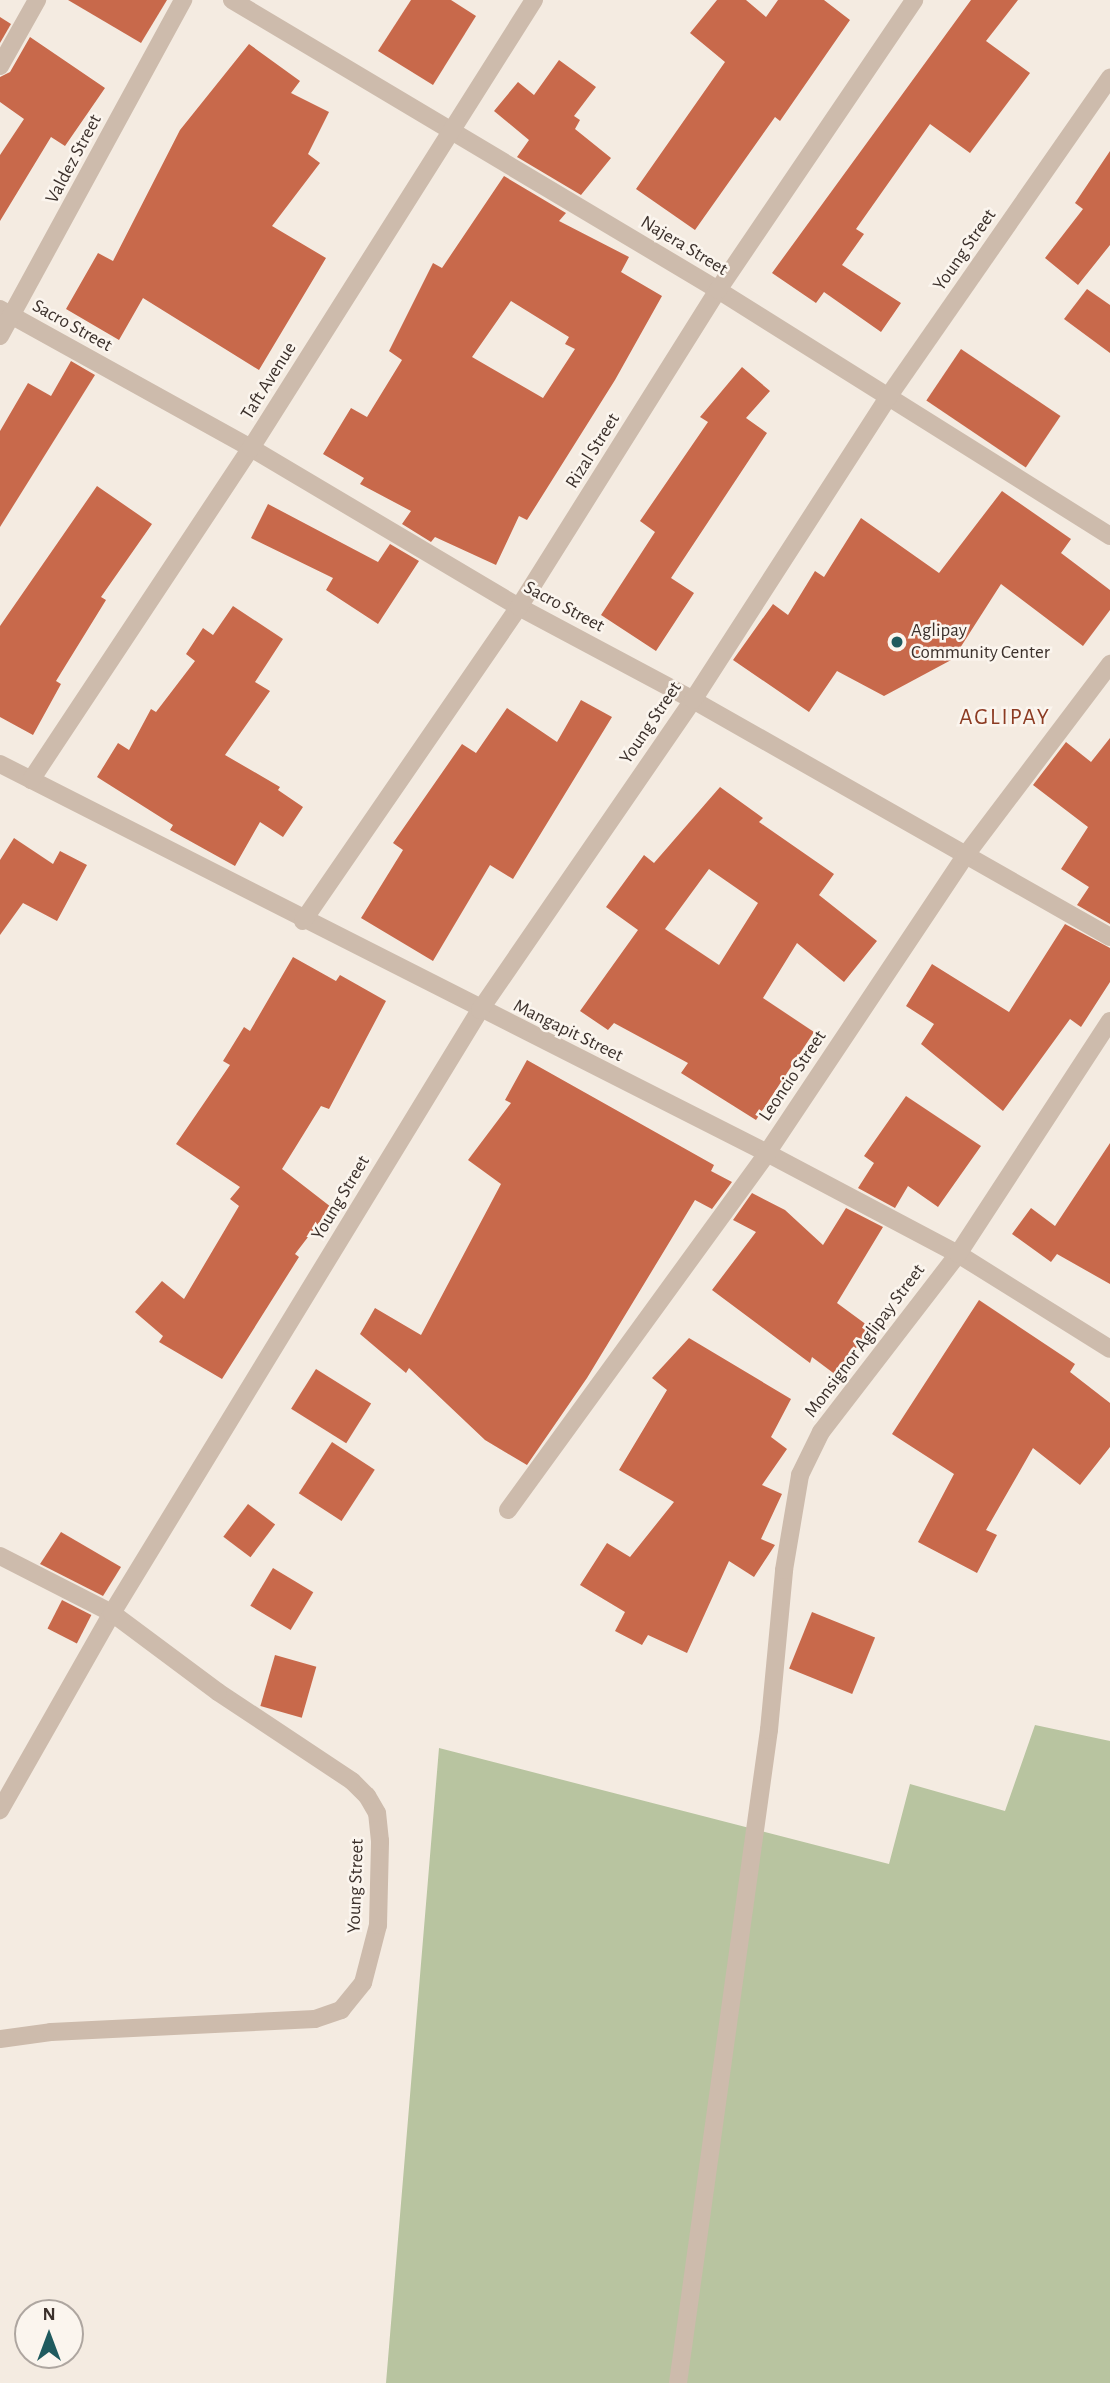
<!DOCTYPE html>
<style>
body{margin:0}
#map{position:relative;width:1110px;height:2383px;overflow:hidden;background:#f4ebe1;font-family:"Alegreya Sans",sans-serif}
div>[style]{position:absolute}
[style*='--x']{left:calc(var(--x)*1px);top:calc(var(--y)*1px);width:calc(var(--w)*1px);rotate:calc(var(--a)*1deg)}
.green>*{inset:0;background:#b8c4a0}
.building>*{inset:0;background:#c8694b;transform-origin:0 0}
.service>*{height:18px;margin:-9px;padding:0 9px;transform-origin:9px;border-radius:9px;background:#cdbbac}
.minor>*{height:18px;margin:-9px;padding:0 9px;transform-origin:9px;border-radius:9px;background:#cdbbac}
.dots>*{width:19px;height:19px;translate:-50% -50%;box-sizing:border-box;border:4px solid #fbf5ee;border-radius:50%}
span{translate:-50% -50%;white-space:nowrap;text-align:center;line-height:1.15;-webkit-text-stroke:5px #fbf5ee;paint-order:stroke}
.street-label{font-size:19px;color:#3b302b}
.poi-label{font-size:19px;color:#3b302b}
.left{translate:0 -50%;text-align:left}
.quarter-label{font-size:23px;color:#8c3b22;letter-spacing:2px}
.north{position:absolute;left:14px;top:2299px;width:70px;height:70px;box-sizing:border-box;background:#fbf5ee;border:2px solid #aea6a0;border-radius:50%;rotate:0deg;font-size:19px;font-weight:700;line-height:28px;text-align:center;color:#3b302b}
.north::after{content:'';display:block;margin:auto;width:24px;height:32px;background:#1f5a5e;clip-path:polygon(50% 0,100% 100%,50% 72%,0 100%)}
</style>
<div id="map">
<div class="green">
<div style="clip-path:polygon(1035px 1725px,1110px 1741px,1110px 2383px,386px 2383px,439px 1748px,889px 1864px,910px 1784px,1005px 1811px)"></div>
</div>
<div class="building">
<div style="clip-path:polygon(68px 0,167px 0,141px 43px)"></div>
<div style="clip-path:polygon(411px 0,451px 0,476px 16px,433px 85px,378px 51px)"></div>
<div style="clip-path:polygon(717px 0,746px 0,766px 17px,778px 0,824px 0,850px 20px,780px 121px,775px 117px,695px 230px,636px 189px,725px 62px,690px 33px)"></div>
<div style="clip-path:polygon(971px 0,1018px 0,986px 41px,1030px 73px,970px 153px,930px 124px,856px 229px,864px 234px,842px 265px,901px 303px,881px 332px,824px 292px,816px 303px,772px 273px)"></div>
<div style="clip-path:polygon(0 17px,11px 24px,0 43px)"></div>
<div style="clip-path:polygon(30px 37px,105px 88px,65px 146px,51px 137px,0 221px,0 155px,24px 119px,0 102px,0 77px,10px 72px)"></div>
<div style="clip-path:polygon(249px 44px,300px 81px,291px 93px,329px 112px,308px 154px,320px 163px,272px 226px,326px 258px,259px 370px,143px 298px,119px 340px,66px 309px,98px 253px,113px 261px,180px 130px)"></div>
<div style="clip-path:polygon(559px 60px,596px 87px,574px 116px,580px 120px,575px 129px,611px 158px,581px 195px,517px 157px,529px 140px,494px 111px,518px 82px,534px 95px)"></div>
<div style="clip-path:polygon(1110px 151px,1110px 245px,1078px 285px,1045px 258px,1083px 209px,1075px 203px)"></div>
<div style="clip-path:polygon(evenodd,504px 176px,566px 213px,559px 221px,629px 257px,621px 272px,662px 296px,615px 380px,527px 520px,519px 516px,496px 565px,435px 537px,431px 542px,402px 524px,411px 511px,360px 484px,364px 478px,323px 454px,351px 408px,367px 417px,402px 360px,389px 351px,433px 263px,442px 268px,504px 176px,511px 301px,569px 337px,565px 344px,575px 349px,543px 398px,472px 357px,511px 301px)"></div>
<div style="clip-path:polygon(1087px 289px,1110px 305px,1110px 353px,1064px 319px)"></div>
<div style="left:961px;top:349px;width:120px;height:62px;rotate:34deg"></div>
<div style="clip-path:polygon(71px 361px,95px 375px,0 527px,0 431px,28px 383px,51px 396px)"></div>
<div style="clip-path:polygon(742px 367px,770px 391px,746px 418px,767px 433px,671px 578px,694px 593px,656px 651px,601px 615px,655px 532px,640px 521px,708px 422px,700px 417px)"></div>
<div style="clip-path:polygon(97px 486px,152px 524px,101px 597px,106px 600px,56px 681px,61px 684px,33px 735px,0 717px,0 626px)"></div>
<div style="clip-path:polygon(1002px 491px,1071px 539px,1061px 553px,1110px 590px,1110px 610px,1083px 646px,1001px 584px,953px 659px,884px 696px,837px 671px,809px 712px,733px 660px,773px 604px,788px 615px,815px 571px,824px 577px,861px 518px,939px 573px)"></div>
<div style="clip-path:polygon(268px 504px,378px 562px,390px 544px,419px 561px,378px 624px,326px 590px,333px 578px,251px 538px)"></div>
<div style="clip-path:polygon(233px 606px,283px 639px,255px 682px,270px 691px,225px 755px,280px 787px,278px 790px,303px 807px,283px 837px,260px 822px,235px 866px,170px 830px,173px 825px,97px 777px,118px 743px,129px 750px,151px 709px,156px 712px,195px 661px,186px 654px,203px 628px,213px 635px)"></div>
<div style="clip-path:polygon(581px 700px,612px 717px,513px 879px,490px 865px,433px 961px,361px 918px,403px 850px,393px 843px,462px 744px,476px 753px,507px 708px,557px 742px)"></div>
<div style="clip-path:polygon(1110px 738px,1110px 924px,1077px 905px,1089px 887px,1061px 869px,1088px 827px,1033px 785px,1066px 742px,1091px 762px)"></div>
<div style="clip-path:polygon(evenodd,720px 787px,763px 818px,759px 822px,834px 874px,819px 895px,877px 941px,844px 982px,797px 943px,763px 998px,814px 1032px,756px 1120px,681px 1073px,688px 1063px,614px 1023px,608px 1030px,580px 1011px,638px 930px,606px 907px,644px 855px,654px 863px,720px 787px,709px 869px,758px 903px,719px 965px,665px 929px,709px 869px)"></div>
<div style="clip-path:polygon(14px 838px,53px 864px,60px 851px,87px 865px,57px 921px,23px 903px,0 935px,0 860px)"></div>
<div style="clip-path:polygon(1065px 924px,1110px 948px,1110px 982px,1081px 1027px,1070px 1019px,1003px 1111px,921px 1044px,934px 1024px,906px 1006px,932px 964px,1009px 1012px)"></div>
<div style="clip-path:polygon(293px 957px,336px 981px,340px 975px,386px 1001px,329px 1109px,321px 1106px,282px 1169px,331px 1207px,295px 1254px,299px 1257px,222px 1379px,159px 1342px,163px 1336px,135px 1312px,162px 1281px,184px 1299px,239px 1206px,230px 1199px,240px 1187px,176px 1144px,230px 1065px,223px 1061px,244px 1027px,250px 1031px)"></div>
<div style="clip-path:polygon(527px 1060px,714px 1165px,711px 1171px,732px 1182px,712px 1209px,695px 1200px,587px 1378px,527px 1465px,485px 1440px,409px 1368px,406px 1373px,360px 1334px,375px 1308px,421px 1335px,501px 1184px,468px 1160px,511px 1103px,505px 1100px)"></div>
<div style="clip-path:polygon(906px 1096px,981px 1146px,938px 1207px,908px 1186px,895px 1208px,858px 1188px,874px 1163px,864px 1156px)"></div>
<div style="clip-path:polygon(1110px 1143px,1110px 1284px,1057px 1254px,1051px 1262px,1012px 1234px,1031px 1208px,1055px 1226px)"></div>
<div style="clip-path:polygon(752px 1193px,785px 1210px,823px 1245px,846px 1208px,883px 1227px,837px 1303px,871px 1328px,836px 1375px,812px 1357px,810px 1363px,712px 1290px,756px 1232px,733px 1220px)"></div>
<div style="clip-path:polygon(979px 1300px,1075px 1364px,1070px 1372px,1110px 1403px,1110px 1447px,1080px 1485px,1033px 1448px,986px 1530px,997px 1535px,977px 1573px,918px 1542px,954px 1474px,892px 1434px)"></div>
<div style="clip-path:polygon(689px 1338px,791px 1399px,771px 1437px,787px 1449px,762px 1485px,782px 1494px,761px 1539px,775px 1545px,754px 1577px,729px 1561px,687px 1653px,648px 1635px,642px 1645px,615px 1631px,625px 1612px,580px 1585px,607px 1543px,630px 1557px,674px 1502px,619px 1470px,667px 1390px,652px 1378px)"></div>
<div style="left:316px;top:1369px;width:65px;height:47px;rotate:32deg"></div>
<div style="left:332px;top:1442px;width:51px;height:61px;rotate:33deg"></div>
<div style="left:248px;top:1504px;width:34px;height:41px;rotate:37deg"></div>
<div style="clip-path:polygon(61px 1532px,121px 1567px,103px 1596px,40px 1564px)"></div>
<div style="left:273px;top:1568px;width:47px;height:44px;rotate:31deg"></div>
<div style="left:62px;top:1600px;width:33px;height:32px;rotate:27deg"></div>
<div style="left:812px;top:1612px;width:68px;height:61px;rotate:22deg"></div>
<div style="left:275px;top:1655px;width:43px;height:53px;rotate:16deg"></div>
</div>
<div class="service">
<div style="--x:678;--y:2383;--w:659;--a:-82.07"></div>
</div>
<div class="minor">
<div style="--x:232;--y:0;--w:566;--a:30.82"></div>
<div style="--x:718;--y:290;--w:463;--a:32.1"></div>
<div style="--x:0;--y:66;--w:76;--a:-60.7"></div>
<div style="--x:0;--y:309;--w:287;--a:29"></div>
<div style="--x:251;--y:448;--w:312;--a:30.7"></div>
<div style="--x:519;--y:607;--w:197;--a:28.1"></div>
<div style="--x:693;--y:700;--w:480;--a:29.6"></div>
<div style="--x:0;--y:336;--w:383;--a:-61.4"></div>
<div style="--x:0;--y:764;--w:860;--a:26.89"></div>
<div style="--x:767;--y:1153;--w:216;--a:27.9"></div>
<div style="--x:958;--y:1254;--w:179;--a:32"></div>
<div style="--x:31;--y:780;--w:398;--a:-56.5"></div>
<div style="--x:251;--y:448;--w:530;--a:-57.72"></div>
<div style="--x:303;--y:921;--w:381;--a:-55.5"></div>
<div style="--x:519;--y:607;--w:374;--a:-57.9"></div>
<div style="--x:718;--y:290;--w:350;--a:-55.9"></div>
<div style="--x:508;--y:1510;--w:441;--a:-54"></div>
<div style="--x:767;--y:1153;--w:357;--a:-56.3"></div>
<div style="--x:965;--y:856;--w:241;--a:-52.9"></div>
<div style="--x:0;--y:1556;--w:126;--a:27"></div>
<div style="--x:112;--y:1613;--w:227;--a:119.6"></div>
<div style="--x:769;--y:1730;--w:161;--a:-84.6"></div>
<div style="--x:784;--y:1570;--w:96;--a:-80.4"></div>
<div style="--x:800;--y:1475;--w:48;--a:-64"></div>
<div style="--x:821;--y:1432;--w:225;--a:-52.4"></div>
<div style="--x:958;--y:1254;--w:278;--a:-56.9"></div>
<div style="--x:0;--y:2039;--w:51;--a:-7.8"></div>
<div style="--x:51;--y:2032;--w:264;--a:-2.8"></div>
<div style="--x:315;--y:2019;--w:28;--a:-19"></div>
<div style="--x:341;--y:2010;--w:35;--a:-51"></div>
<div style="--x:363;--y:1983;--w:60;--a:-75.5"></div>
<div style="--x:378;--y:1925;--w:84;--a:-88.6"></div>
<div style="--x:380;--y:1841;--w:28;--a:-96"></div>
<div style="--x:377;--y:1813;--w:20;--a:-120"></div>
<div style="--x:367;--y:1796;--w:21;--a:-135"></div>
<div style="--x:352;--y:1781;--w:161;--a:-146.4"></div>
<div style="--x:218;--y:1692;--w:132;--a:-143.3"></div>
<div style="--x:112;--y:1613;--w:706;--a:-58.61"></div>
<div style="--x:480;--y:1010;--w:376;--a:-55.5"></div>
<div style="--x:693;--y:700;--w:360;--a:-57.2"></div>
<div style="--x:888;--y:397;--w:389;--a:-55.2"></div>
</div>
<div class="dots">
<div style="left:897px;top:642px;background:#1f5a5e"></div>
</div>
<div class="street-label">
<span style="left:74px;top:159px;rotate:-62deg">Valdez Street</span>
<span style="left:684px;top:246px;rotate:31deg">Najera Street</span>
<span style="left:965px;top:250px;rotate:-55deg">Young Street</span>
<span style="left:72px;top:326px;rotate:29deg">Sacro Street</span>
<span style="left:269px;top:381px;rotate:-58deg">Taft Avenue</span>
<span style="left:593px;top:451px;rotate:-58deg">Rizal Street</span>
<span style="left:564px;top:607px;rotate:28deg">Sacro Street</span>
<span style="left:651px;top:723px;rotate:-56deg">Young Street</span>
<span style="left:568px;top:1031px;rotate:26deg">Mangapit Street</span>
<span style="left:793px;top:1076px;rotate:-56deg">Leoncio Street</span>
<span style="left:341px;top:1198px;rotate:-59deg">Young Street</span>
<span style="left:865px;top:1341px;rotate:-53deg">Monsignor Aglipay Street</span>
<span style="left:356px;top:1886px;rotate:-88deg">Young Street</span>
</div>
<div class="poi-label">
<span class="left" style="left:911px;top:642px">Aglipay<br>Community Center</span>
</div>
<div class="quarter-label">
<span style="left:1005px;top:718px">AGLIPAY</span>
</div>
<div class="north">N</div>
</div>
